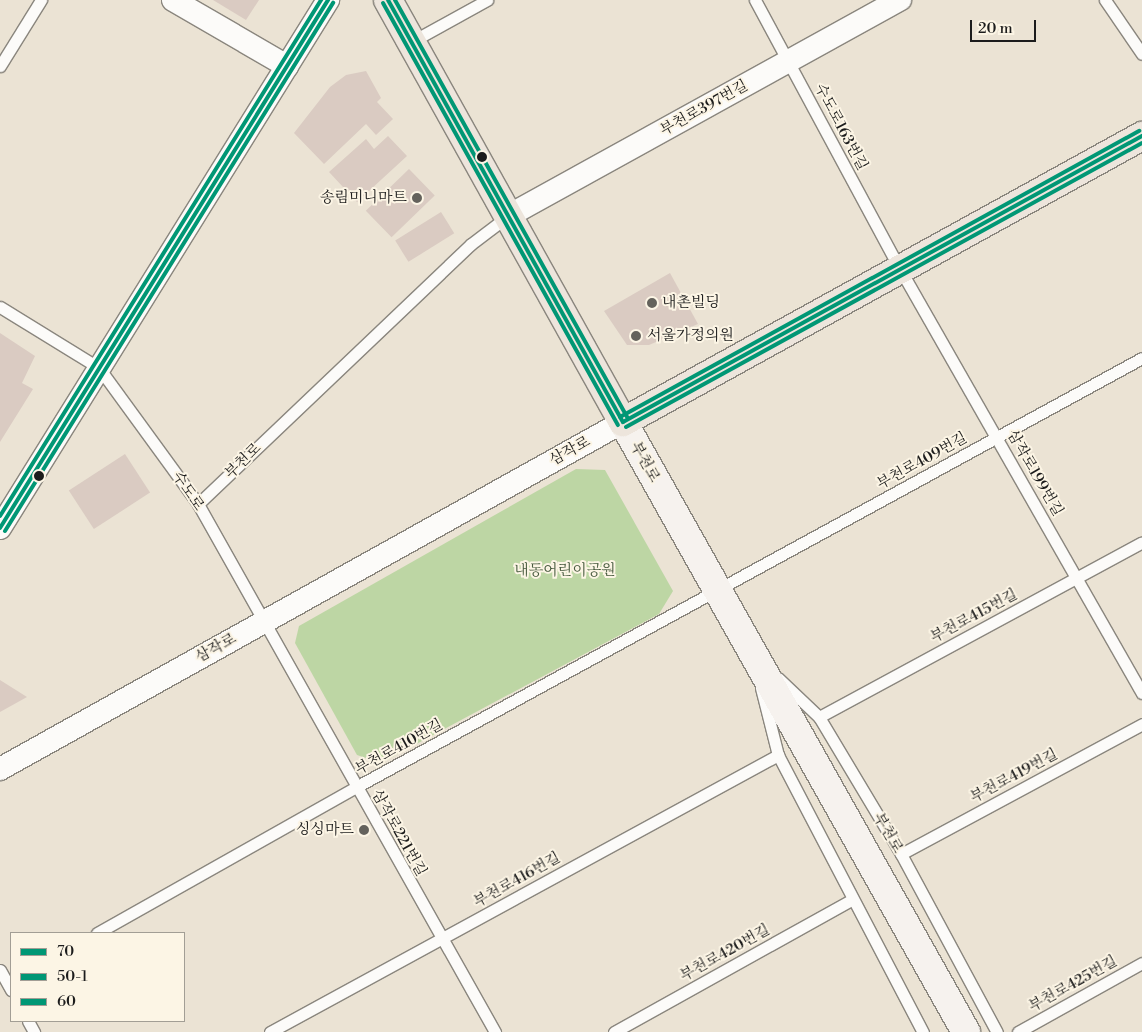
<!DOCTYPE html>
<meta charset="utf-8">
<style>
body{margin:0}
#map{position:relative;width:1142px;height:1032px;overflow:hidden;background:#ebe3d4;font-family:"Libre Bodoni","Noto Serif KR",serif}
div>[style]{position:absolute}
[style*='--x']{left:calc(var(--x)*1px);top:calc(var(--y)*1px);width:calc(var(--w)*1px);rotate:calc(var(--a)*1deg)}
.green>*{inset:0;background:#bdd6a4}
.building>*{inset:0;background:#dacbc2;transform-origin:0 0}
.roads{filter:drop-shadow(1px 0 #8a867e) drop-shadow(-1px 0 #8a867e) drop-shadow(0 1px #8a867e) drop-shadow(0 -1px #8a867e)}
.lane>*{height:11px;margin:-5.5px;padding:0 5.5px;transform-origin:5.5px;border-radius:5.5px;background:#fcfbf9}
.street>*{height:22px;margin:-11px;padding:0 11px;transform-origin:11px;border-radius:11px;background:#fcfbf9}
.secondary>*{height:28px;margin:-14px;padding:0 14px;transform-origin:14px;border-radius:14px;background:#f6f2ee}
.primary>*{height:28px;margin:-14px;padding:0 14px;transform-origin:14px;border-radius:14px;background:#ede5dc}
.bus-1>*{height:4px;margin:-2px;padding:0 2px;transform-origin:2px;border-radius:2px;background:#009775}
.bus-2>*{height:4px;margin:-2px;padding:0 2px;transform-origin:2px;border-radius:2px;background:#009775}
.bus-3>*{height:4px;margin:-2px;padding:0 2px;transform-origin:2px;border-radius:2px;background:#009775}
.dots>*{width:14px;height:14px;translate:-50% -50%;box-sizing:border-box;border:2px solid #fcf5e5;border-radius:50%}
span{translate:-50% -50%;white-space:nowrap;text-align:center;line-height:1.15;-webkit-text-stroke:4px #fcf5e5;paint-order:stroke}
.street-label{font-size:15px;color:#1c1c1c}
.poi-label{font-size:15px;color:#1c1c1c}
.right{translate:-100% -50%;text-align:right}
.left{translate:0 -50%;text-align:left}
.park-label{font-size:15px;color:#475a3e}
.legend{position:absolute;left:10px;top:932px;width:175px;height:90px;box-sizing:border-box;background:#fcf5e5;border:1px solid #a29e95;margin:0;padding:6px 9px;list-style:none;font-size:15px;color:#1c1c1c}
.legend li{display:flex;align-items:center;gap:10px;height:25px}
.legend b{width:25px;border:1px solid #a29e95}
.scale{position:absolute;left:970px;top:20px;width:66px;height:22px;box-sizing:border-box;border:2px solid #1c1c1c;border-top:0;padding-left:6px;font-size:15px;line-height:18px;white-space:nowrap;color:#1c1c1c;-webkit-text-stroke:4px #fcf5e5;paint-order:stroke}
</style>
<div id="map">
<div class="green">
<div style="clip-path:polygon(576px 469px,605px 470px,673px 591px,659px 614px,381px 763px,357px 755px,295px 643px,299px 626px)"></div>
</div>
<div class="building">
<div style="clip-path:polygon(213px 0,259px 0,246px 20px)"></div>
<div style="clip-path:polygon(366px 71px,381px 98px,377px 102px,393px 119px,376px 135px,366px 124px,324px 164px,294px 133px,330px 87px,346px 75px)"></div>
<div style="clip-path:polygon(388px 136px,407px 156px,357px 202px,329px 172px,366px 139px,374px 149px)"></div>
<div style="left:409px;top:169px;width:37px;height:60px;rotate:46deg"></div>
<div style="left:441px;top:212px;width:25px;height:54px;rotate:58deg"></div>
<div style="clip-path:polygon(670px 273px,698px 324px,649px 345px,627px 345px,604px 311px)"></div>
<div style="clip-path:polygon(0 333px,35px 356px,22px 383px,33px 389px,0 442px)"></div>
<div style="left:125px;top:454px;width:46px;height:67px;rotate:57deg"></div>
<div style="clip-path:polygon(0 680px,27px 697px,0 712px)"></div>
</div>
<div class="roads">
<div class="lane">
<div style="--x:755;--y:0;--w:306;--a:61.7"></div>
<div style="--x:900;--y:269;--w:488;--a:60.3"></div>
<div style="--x:1105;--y:0;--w:65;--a:55.6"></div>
<div style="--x:411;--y:42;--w:87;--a:-28.9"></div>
<div style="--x:0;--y:66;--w:78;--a:-58.2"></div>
<div style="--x:0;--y:307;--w:116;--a:31.6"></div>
<div style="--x:99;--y:368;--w:168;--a:53.9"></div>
<div style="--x:198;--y:504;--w:606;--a:60.64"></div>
<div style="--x:198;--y:504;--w:377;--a:-43.6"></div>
<div style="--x:471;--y:244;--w:46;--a:-37.1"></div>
<div style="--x:778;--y:678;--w:57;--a:43.6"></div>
<div style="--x:819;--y:717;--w:160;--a:59.1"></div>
<div style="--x:901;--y:854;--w:202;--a:61.7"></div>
<div style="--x:761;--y:688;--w:69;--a:75.8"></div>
<div style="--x:778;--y:755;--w:313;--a:62.4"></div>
<div style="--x:819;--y:717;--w:367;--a:-28.4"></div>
<div style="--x:901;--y:854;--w:274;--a:-28.3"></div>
<div style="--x:97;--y:933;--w:297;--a:-29.4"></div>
<div style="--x:356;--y:787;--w:895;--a:-28.63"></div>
<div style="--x:0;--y:970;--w:23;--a:61"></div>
<div style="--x:28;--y:1021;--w:13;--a:61"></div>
<div style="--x:270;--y:1032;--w:579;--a:-28.6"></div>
<div style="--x:614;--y:1032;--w:271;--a:-29.1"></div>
<div style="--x:1018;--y:1032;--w:142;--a:-29.1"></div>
</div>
<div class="street">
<div style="--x:173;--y:0;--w:132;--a:30.1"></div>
<div style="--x:508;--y:216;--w:448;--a:-28.9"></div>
<div style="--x:0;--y:528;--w:622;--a:-58.15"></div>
<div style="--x:0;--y:769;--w:713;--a:-29.12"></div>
</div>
<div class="secondary">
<div style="--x:623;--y:422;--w:700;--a:60.65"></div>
</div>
<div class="primary">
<div style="--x:388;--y:0;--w:483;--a:60.9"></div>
<div style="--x:623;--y:422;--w:593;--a:-28.86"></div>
</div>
</div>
<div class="bus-1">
<div style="--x:388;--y:0;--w:483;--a:60.9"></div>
<div style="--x:623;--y:422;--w:593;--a:-28.86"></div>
<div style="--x:0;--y:528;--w:622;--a:-58.15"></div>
</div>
<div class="bus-2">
<div style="--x:383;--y:3;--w:483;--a:60.9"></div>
<div style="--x:626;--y:427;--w:589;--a:-28.83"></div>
<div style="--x:5;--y:531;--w:622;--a:-58.15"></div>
</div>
<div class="bus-3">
<div style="--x:395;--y:0;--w:479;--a:60.9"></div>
<div style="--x:620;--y:417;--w:593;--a:-28.86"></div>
<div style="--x:0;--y:516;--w:608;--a:-58.11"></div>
</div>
<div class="dots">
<div style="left:482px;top:157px;background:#1c1c1c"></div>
<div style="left:417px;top:198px;background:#64625c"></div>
<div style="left:652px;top:303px;background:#64625c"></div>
<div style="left:636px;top:336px;background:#64625c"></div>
<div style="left:39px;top:476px;background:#1c1c1c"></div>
<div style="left:364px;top:830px;background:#64625c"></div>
</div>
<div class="street-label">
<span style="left:704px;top:108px;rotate:-29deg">부천로397번길</span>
<span style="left:841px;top:127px;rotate:62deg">수도로163번길</span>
<span style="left:570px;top:451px;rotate:-29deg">삼작로</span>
<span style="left:243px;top:461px;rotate:-44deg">부천로</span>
<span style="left:922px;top:461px;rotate:-29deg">부천로409번길</span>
<span style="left:645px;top:462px;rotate:61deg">부천로</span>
<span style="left:1035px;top:473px;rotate:60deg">삼작로199번길</span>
<span style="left:188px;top:491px;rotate:56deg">수도로</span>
<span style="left:974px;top:616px;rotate:-28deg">부천로415번길</span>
<span style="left:216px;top:648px;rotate:-29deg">삼작로</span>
<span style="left:399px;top:747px;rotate:-29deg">부천로410번길</span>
<span style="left:1014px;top:776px;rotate:-28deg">부천로419번길</span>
<span style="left:399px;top:833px;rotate:61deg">삼작로221번길</span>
<span style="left:888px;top:833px;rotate:60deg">부천로</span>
<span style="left:517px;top:880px;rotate:-29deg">부천로416번길</span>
<span style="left:725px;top:953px;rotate:-29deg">부천로420번길</span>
<span style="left:1073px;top:984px;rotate:-29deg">부천로425번길</span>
</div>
<div class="poi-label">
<span class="right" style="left:407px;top:198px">송림미니마트</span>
<span class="left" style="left:662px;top:303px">내촌빌딩</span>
<span class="left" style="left:647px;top:336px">서울가정의원</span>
<span class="right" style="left:354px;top:830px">싱싱마트</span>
</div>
<div class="park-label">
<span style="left:565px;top:571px">내동어린이공원</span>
</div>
<ul class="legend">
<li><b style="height:6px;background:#009775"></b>70</li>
<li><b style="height:6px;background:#009775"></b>50-1</li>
<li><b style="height:6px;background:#009775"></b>60</li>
</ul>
<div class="scale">20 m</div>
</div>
